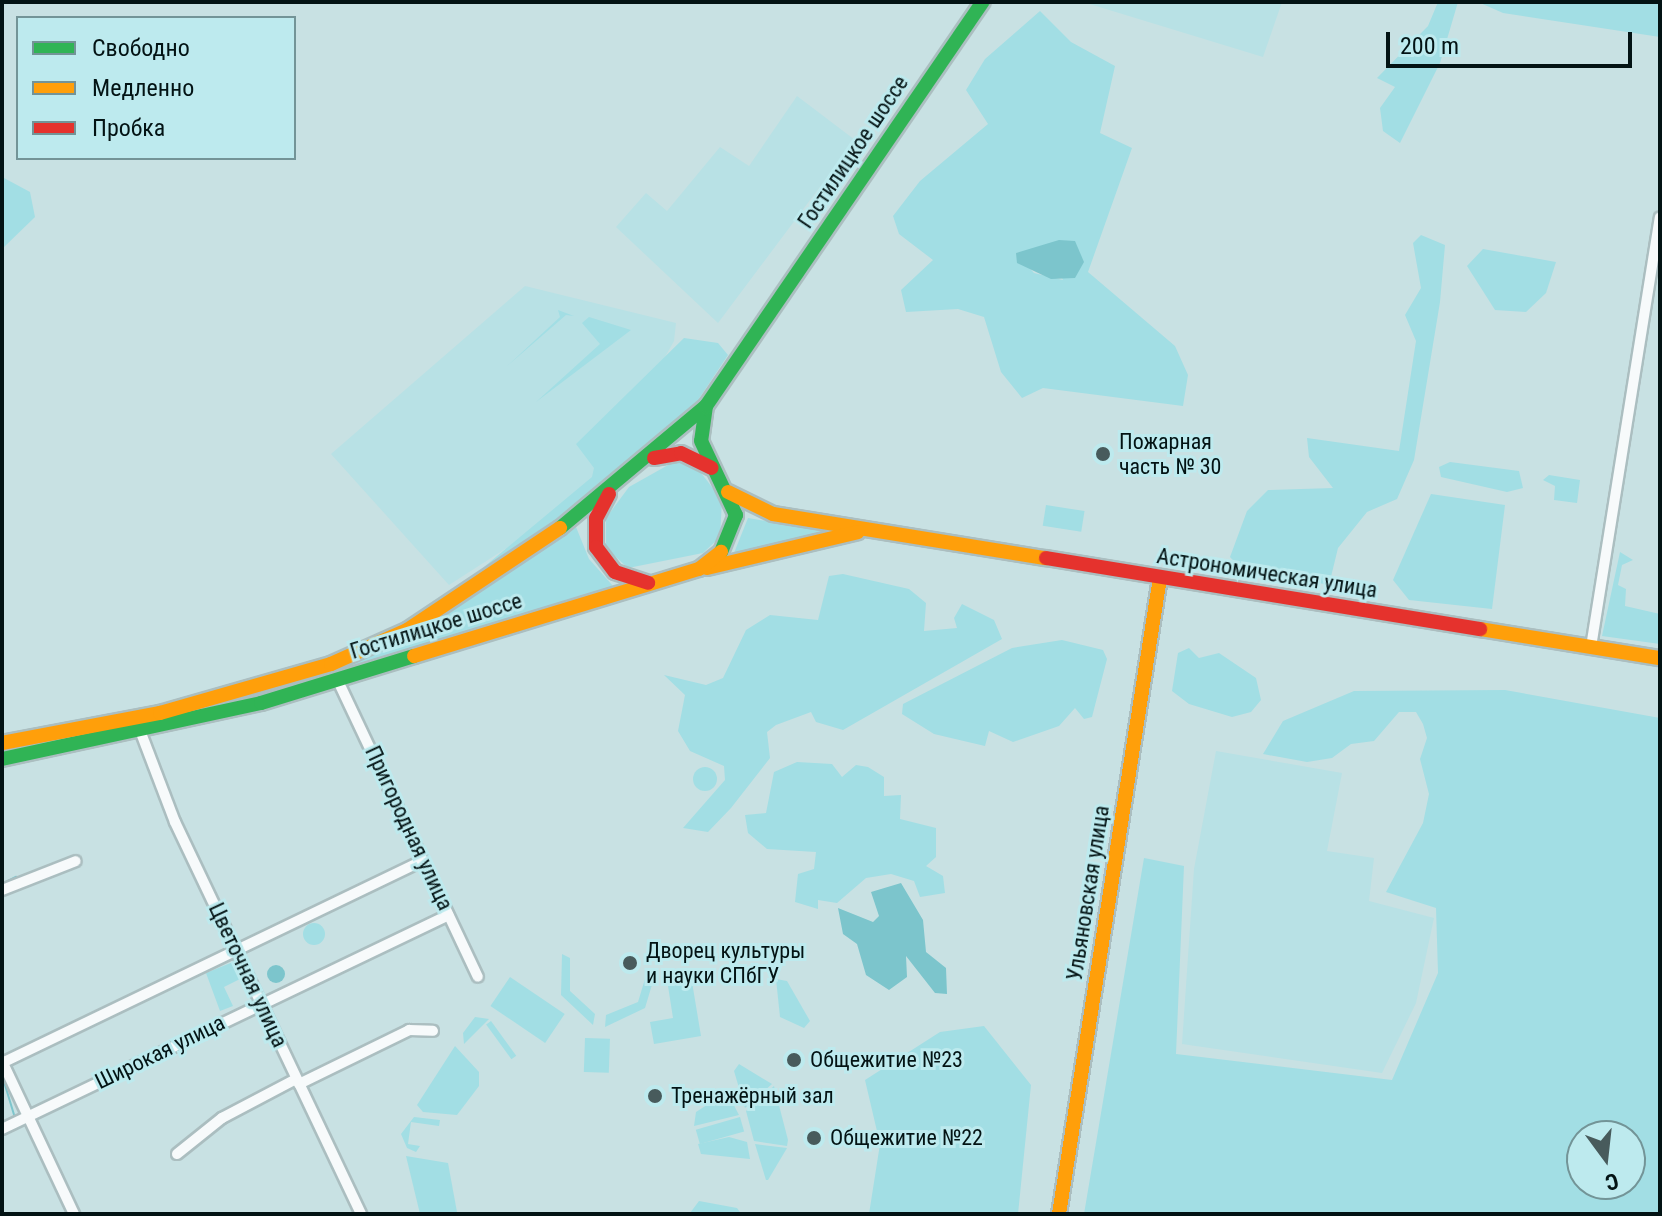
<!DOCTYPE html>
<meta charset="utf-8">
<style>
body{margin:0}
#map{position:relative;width:1662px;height:1216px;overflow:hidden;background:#c8e1e3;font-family:"Roboto Condensed",sans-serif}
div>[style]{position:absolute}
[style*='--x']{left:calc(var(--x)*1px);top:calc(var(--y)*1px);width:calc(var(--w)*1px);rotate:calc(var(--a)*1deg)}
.built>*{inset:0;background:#b8e1e5}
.green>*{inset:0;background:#a2dee4;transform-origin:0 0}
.round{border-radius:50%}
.water>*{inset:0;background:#7cc5cc}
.stream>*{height:2px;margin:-1px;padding:0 1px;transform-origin:1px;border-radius:1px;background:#7cc5cc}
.roads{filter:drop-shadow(2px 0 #abbec0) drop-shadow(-2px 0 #abbec0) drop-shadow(0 2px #abbec0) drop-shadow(0 -2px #abbec0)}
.street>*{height:10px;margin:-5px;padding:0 5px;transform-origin:5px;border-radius:5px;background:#f7fafb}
.fast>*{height:14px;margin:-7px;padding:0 7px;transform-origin:7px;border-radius:7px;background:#30b455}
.slow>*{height:14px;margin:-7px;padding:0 7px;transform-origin:7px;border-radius:7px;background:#ff9f0a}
.jam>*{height:14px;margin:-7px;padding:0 7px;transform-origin:7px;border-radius:7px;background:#e5322d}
.dots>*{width:22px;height:22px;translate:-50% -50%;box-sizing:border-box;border:4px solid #bdeaee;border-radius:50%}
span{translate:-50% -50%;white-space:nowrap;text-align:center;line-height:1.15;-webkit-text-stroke:6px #bdeaee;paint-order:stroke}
.street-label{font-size:22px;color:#031314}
.poi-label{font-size:22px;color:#031314}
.left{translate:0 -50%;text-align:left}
.frame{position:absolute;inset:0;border:4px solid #031314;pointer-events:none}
.legend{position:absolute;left:16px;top:16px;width:280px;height:144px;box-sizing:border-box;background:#bdeaee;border:2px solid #739497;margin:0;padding:10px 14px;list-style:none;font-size:24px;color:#031314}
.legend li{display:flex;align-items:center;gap:16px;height:40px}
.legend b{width:40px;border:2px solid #739497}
.north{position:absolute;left:1566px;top:1120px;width:80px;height:80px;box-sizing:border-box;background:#bdeaee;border:2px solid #739497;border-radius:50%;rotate:165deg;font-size:22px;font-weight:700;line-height:32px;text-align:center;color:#031314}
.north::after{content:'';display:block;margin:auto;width:28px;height:36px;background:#485b5c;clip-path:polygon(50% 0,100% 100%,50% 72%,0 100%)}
.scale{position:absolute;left:1386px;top:32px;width:246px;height:36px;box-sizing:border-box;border:4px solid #031314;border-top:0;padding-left:10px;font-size:24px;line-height:28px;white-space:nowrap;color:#031314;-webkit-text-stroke:6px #bdeaee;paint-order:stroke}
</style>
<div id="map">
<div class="built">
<div style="clip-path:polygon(1083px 2px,1282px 2px,1263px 57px)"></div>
<div style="clip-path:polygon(797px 96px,855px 140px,718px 323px,616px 227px,646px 193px,667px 211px,720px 147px,749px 166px)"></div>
<div style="clip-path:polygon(525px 286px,676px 323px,674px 341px,600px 472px,569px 508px,449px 585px,331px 454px)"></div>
<div style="clip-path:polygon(1216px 751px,1342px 773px,1327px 851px,1374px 858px,1369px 901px,1434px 918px,1416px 1003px,1382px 1073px,1182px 1044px,1194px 869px)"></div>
</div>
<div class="green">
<div style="clip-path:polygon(1438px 2px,1458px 2px,1440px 63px,1400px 143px,1383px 131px,1380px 108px,1395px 87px,1377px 78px,1428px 26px)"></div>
<div style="clip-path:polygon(1478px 2px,1660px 2px,1660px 37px,1503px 13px)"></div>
<div style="clip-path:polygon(evenodd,1040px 11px,1071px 42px,1115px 66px,1100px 133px,1132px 148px,1088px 272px,1175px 346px,1188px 375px,1183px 406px,1043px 388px,1022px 398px,1001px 372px,984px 317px,958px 309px,906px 312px,901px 290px,933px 260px,899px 234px,893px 216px,920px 181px,988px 124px,966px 90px,985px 59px,1040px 11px,1050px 248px,1063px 280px,1034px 273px,1016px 253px,1050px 248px)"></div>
<div style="clip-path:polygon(4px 178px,30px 192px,35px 217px,2px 249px)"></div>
<div style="clip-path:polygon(1421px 235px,1445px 245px,1440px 302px,1414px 460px,1397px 499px,1367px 512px,1338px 548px,1329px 585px,1239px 567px,1230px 557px,1247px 511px,1268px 490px,1333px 488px,1309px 457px,1307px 438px,1399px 451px,1416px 341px,1405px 315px,1421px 288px,1413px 243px)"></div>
<div style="clip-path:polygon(1483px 249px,1556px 262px,1546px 293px,1526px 312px,1495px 310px,1467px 266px)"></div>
<div style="clip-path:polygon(558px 310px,574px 316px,566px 315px,506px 367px,560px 317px)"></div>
<div style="clip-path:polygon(589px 317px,631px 330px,536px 402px,600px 344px,582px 323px)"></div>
<div style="clip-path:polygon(684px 338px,718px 343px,728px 355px,686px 418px,553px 527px,472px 577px,592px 477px,594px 468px,576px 444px)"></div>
<div style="clip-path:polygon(677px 460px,698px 469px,722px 500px,720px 537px,703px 553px,628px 568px,606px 548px,606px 518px,629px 487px)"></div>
<div style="clip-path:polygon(1450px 462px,1519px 471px,1523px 488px,1507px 492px,1441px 477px,1439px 467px)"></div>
<div style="clip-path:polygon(1549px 475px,1580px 480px,1577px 503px,1554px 500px,1555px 486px,1543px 480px)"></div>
<div style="clip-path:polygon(1431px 494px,1505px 505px,1492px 609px,1409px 600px,1393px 580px)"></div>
<div style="left:1046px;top:505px;width:39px;height:21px;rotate:9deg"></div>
<div style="clip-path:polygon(748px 518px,821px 530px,821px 533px,734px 553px)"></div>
<div style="clip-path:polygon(576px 527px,589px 559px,613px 586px,283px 692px,281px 686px,388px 646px,443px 617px)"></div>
<div style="clip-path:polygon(1620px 552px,1633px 560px,1622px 565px,1618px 585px,1626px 589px,1625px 606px,1660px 614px,1660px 644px,1602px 636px)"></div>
<div style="clip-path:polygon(843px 574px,909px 589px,926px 603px,924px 631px,957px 628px,954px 618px,962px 604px,994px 620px,1002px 639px,843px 730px,816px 722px,811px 712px,776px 725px,767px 732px,770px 758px,731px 808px,708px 832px,683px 828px,725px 780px,724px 766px,690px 751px,678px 731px,685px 695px,664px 675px,706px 685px,723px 678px,746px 630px,770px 615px,818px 620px,829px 576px)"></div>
<div style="clip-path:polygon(1062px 640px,1103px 650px,1107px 659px,1092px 717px,1084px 719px,1075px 708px,1059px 726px,1013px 742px,989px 731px,985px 746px,934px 734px,902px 714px,903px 704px,1012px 648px)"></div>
<div style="clip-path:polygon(1189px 648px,1199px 658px,1219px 653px,1256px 678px,1261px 700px,1251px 712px,1232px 717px,1189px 704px,1172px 691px,1178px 653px)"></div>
<div style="clip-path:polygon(evenodd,1505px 690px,1660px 718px,1660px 1214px,1084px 1214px,1144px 858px,1184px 866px,1176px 1054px,1392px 1080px,1438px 973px,1436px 908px,1386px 892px,1423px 823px,1429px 794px,1420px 759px,1427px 738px,1423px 724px,1416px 712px,1399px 712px,1374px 741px,1351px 744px,1332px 758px,1307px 762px,1263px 754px,1283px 721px,1354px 691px,1505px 690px,1582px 1136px,1630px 1136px,1630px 1184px,1582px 1184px,1582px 1136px)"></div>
<div style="clip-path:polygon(797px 762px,832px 764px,842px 777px,856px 765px,868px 767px,884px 777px,884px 796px,901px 795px,900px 819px,936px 828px,936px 857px,926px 866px,943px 876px,945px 893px,920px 897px,914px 881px,891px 874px,866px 878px,837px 903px,818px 900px,818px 909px,795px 902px,798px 874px,814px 869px,816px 852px,767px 849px,748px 833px,745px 815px,766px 813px,774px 772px)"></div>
<div class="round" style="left:693px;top:767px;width:24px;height:24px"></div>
<div class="round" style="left:303px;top:923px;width:22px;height:22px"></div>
<div style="clip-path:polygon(562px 954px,570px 958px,570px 991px,595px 1014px,593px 1025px,561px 995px)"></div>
<div style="clip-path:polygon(233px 962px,240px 979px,224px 987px,233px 1006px,220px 1011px,206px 973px)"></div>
<div style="clip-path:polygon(657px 968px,645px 1008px,605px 1027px,606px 1015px,638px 1002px,648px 969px)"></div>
<div style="left:510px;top:977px;width:66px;height:35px;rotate:34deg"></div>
<div style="clip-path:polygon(776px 979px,787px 981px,810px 1021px,804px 1028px,780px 1017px)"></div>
<div style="clip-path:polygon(692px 982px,701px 1036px,654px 1044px,650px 1022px,673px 1018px,668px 986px)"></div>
<div style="clip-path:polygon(475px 1017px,489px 1019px,464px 1044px,463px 1033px)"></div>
<div style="left:491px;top:1021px;width:43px;height:6px;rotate:54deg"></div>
<div style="clip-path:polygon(984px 1026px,1031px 1085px,1018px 1214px,869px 1214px,880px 1144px,865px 1080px,940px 1032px)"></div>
<div style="left:585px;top:1038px;width:25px;height:34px;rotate:2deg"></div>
<div style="clip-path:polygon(455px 1046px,479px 1072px,479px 1086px,457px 1115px,423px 1112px,417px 1105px)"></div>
<div style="clip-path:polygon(739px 1064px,772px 1084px,745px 1108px,734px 1071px)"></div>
<div style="clip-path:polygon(774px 1086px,788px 1140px,787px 1146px,754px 1141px,746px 1111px)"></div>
<div style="clip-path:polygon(727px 1092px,739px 1115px,694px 1126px,696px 1112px)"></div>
<div style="clip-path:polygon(414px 1117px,440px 1120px,439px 1126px,411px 1122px,408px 1144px,420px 1146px,416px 1152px,407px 1148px,401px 1134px)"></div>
<div style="left:740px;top:1117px;width:15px;height:46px;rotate:74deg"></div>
<div style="clip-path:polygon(729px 1137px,747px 1142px,750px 1159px,701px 1154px,698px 1144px)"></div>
<div style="clip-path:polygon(755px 1144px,787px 1148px,768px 1180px,766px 1180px)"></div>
<div style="clip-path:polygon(406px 1156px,448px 1163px,457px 1212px,420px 1214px)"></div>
<div style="clip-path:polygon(699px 1201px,737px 1208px,740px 1212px,690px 1213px)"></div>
</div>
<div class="water">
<div style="clip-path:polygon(1059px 240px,1075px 241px,1084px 262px,1075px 278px,1051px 279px,1017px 263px,1016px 253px)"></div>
<div style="clip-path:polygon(901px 883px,923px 920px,926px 952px,946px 968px,947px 994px,935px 993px,906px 956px,907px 977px,889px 990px,866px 975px,857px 944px,843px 934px,838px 908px,873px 922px,879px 916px,871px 892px)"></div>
<div class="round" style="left:267px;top:965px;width:18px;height:18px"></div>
</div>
<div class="stream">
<div style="--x:2;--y:884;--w:16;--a:-27"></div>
<div style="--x:2;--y:1075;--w:45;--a:73.2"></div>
</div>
<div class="roads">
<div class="street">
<div style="--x:1591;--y:647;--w:435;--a:-80.9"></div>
<div style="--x:338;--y:681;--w:327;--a:64.7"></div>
<div style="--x:141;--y:733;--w:95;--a:69.1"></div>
<div style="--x:175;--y:822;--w:434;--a:64.6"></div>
<div style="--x:2;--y:890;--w:79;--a:-21.4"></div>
<div style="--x:2;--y:1061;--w:169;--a:64.8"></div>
<div style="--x:2;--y:1063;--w:466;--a:-25.7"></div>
<div style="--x:299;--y:1084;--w:123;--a:-26.1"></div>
<div style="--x:409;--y:1030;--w:24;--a:2"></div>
<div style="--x:2;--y:1129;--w:495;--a:-25.6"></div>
<div style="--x:177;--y:1154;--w:58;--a:-38.7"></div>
<div style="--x:222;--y:1118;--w:84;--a:-27.8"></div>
</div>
<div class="fast">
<div style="--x:706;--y:406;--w:35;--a:98"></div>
<div style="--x:701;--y:441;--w:82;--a:64.7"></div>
<div style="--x:736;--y:515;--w:40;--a:112"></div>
<div style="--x:560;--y:528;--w:190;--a:-39.9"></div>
<div style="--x:706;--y:406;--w:490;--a:-55.6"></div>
<div style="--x:2;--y:759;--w:265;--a:-12.2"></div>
<div style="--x:261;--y:703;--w:160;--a:-17.1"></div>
</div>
<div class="slow">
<div style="--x:728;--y:492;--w:50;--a:26.1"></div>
<div style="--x:773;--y:514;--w:277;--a:9.2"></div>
<div style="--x:707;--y:568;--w:155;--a:-13.4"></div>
<div style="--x:1480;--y:629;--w:182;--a:9.2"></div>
<div style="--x:414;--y:656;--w:298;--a:-17"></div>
<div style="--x:699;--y:569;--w:28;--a:-38"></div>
<div style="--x:2;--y:743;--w:161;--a:-10.8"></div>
<div style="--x:160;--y:713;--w:178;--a:-16"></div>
<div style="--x:331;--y:664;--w:83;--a:-24.1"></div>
<div style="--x:407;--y:630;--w:184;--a:-33.7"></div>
<div style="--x:1059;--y:1214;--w:644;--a:-80.98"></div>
</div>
<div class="jam">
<div style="--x:654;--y:458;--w:27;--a:-10"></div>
<div style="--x:681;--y:453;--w:34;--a:26"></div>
<div style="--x:609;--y:494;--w:27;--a:118"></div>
<div style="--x:596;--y:518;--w:29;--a:90"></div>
<div style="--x:596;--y:547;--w:31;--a:53"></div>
<div style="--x:615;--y:572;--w:35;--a:18"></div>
<div style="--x:1046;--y:558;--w:440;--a:9.3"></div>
</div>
</div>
<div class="dots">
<div style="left:1103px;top:454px;background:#485b5c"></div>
<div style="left:630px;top:963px;background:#485b5c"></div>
<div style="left:794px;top:1060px;background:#485b5c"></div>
<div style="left:655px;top:1096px;background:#485b5c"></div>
<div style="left:814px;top:1138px;background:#485b5c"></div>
</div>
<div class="street-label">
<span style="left:853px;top:152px;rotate:-56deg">Гостилицкое шоссе</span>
<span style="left:1267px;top:573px;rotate:9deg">Астрономическая улица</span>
<span style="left:436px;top:626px;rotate:-17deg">Гостилицкое шоссе</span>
<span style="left:409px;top:828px;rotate:65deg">Пригородная улица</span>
<span style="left:1088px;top:893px;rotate:-81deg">Ульяновская улица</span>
<span style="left:248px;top:975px;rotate:65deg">Цветочная улица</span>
<span style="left:160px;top:1052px;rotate:-26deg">Широкая улица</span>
</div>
<div class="poi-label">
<span class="left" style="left:1119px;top:454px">Пожарная<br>часть № 30</span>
<span class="left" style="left:646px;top:963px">Дворец культуры<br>и науки СПбГУ</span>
<span class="left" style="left:810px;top:1060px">Общежитие №23</span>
<span class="left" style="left:671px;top:1096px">Тренажёрный зал</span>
<span class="left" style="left:830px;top:1138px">Общежитие №22</span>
</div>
<div class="frame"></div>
<ul class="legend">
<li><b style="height:10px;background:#30b455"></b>Свободно</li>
<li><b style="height:10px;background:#ff9f0a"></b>Медленно</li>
<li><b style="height:10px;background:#e5322d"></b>Пробка</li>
</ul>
<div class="north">С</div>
<div class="scale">200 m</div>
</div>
